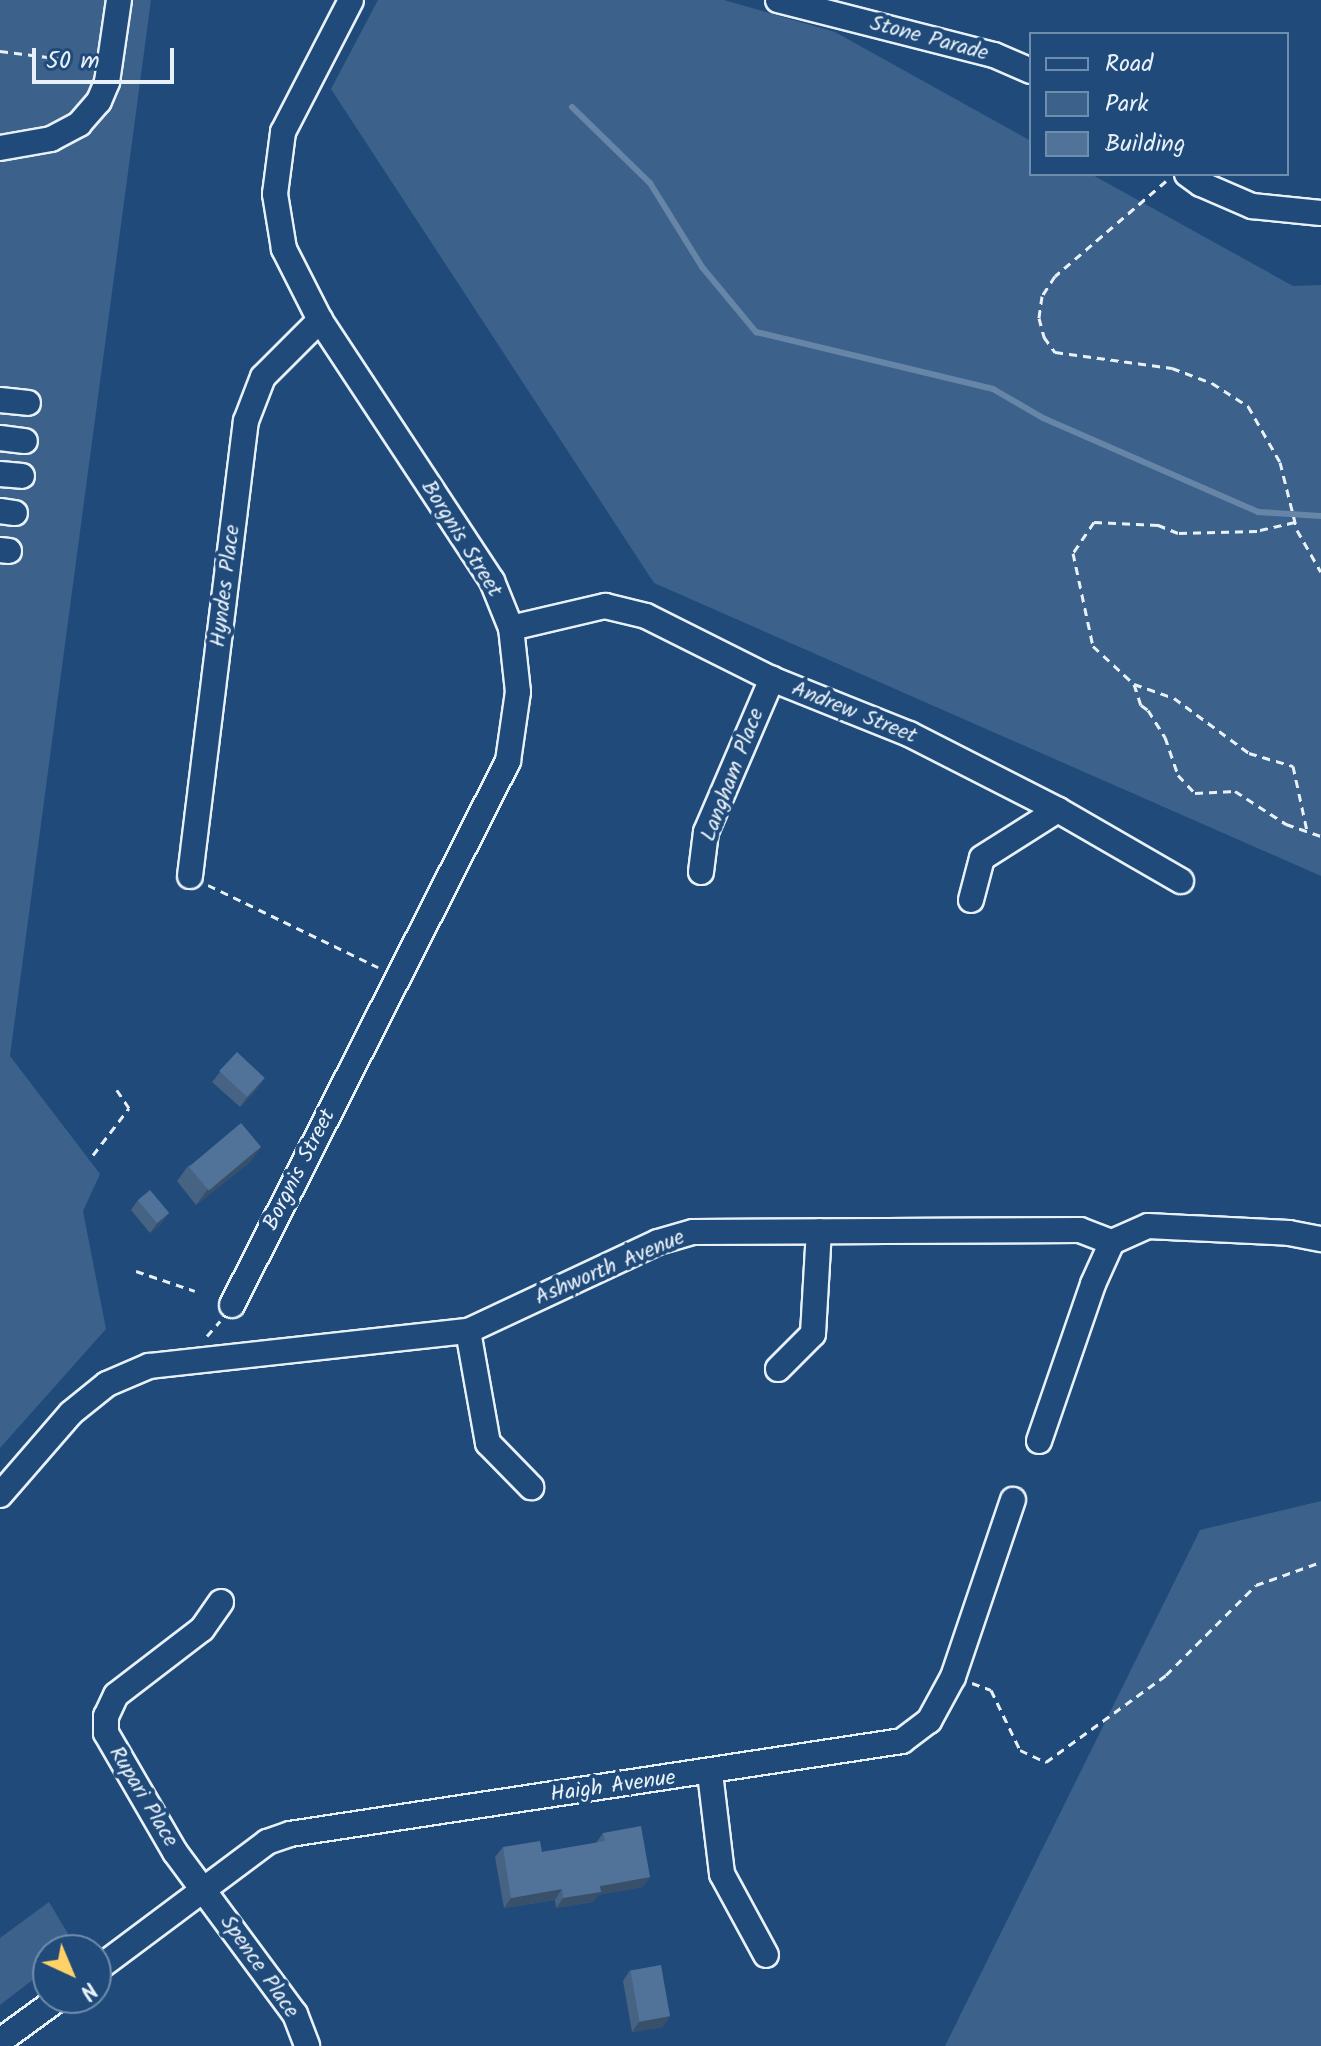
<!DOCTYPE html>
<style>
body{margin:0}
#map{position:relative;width:1321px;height:2046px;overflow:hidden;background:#1f4a7a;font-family:Kalam,sans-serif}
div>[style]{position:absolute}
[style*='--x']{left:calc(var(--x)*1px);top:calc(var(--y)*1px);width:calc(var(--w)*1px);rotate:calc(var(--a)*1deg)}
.green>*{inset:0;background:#3c628c}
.stream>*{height:6px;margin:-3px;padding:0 3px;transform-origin:3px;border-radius:3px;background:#6685a7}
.path>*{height:3px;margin-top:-1.5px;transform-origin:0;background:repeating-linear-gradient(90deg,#e8f1f8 0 8px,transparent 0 14px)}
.roads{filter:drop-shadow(2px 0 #e8f1f8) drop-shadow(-2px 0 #e8f1f8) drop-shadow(0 2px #e8f1f8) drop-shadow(0 -2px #e8f1f8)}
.minor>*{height:24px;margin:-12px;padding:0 12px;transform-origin:12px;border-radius:12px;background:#1f4a7a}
.wall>*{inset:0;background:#466384}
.shaded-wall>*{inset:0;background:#39506b}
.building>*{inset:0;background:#517399;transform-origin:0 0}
span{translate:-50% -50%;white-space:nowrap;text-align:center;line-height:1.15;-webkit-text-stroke:8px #1f4a7a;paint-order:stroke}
.street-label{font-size:22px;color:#e8f1f8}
.legend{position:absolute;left:1029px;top:32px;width:260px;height:144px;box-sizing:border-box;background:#1f4a7a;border:2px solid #6f8dac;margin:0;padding:10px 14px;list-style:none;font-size:24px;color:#e8f1f8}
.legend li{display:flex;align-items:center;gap:16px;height:40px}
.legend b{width:40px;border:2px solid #6f8dac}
.north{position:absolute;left:32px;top:1934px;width:80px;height:80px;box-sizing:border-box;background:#1f4a7a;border:2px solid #6f8dac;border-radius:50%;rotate:136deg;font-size:22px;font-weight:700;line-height:32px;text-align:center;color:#e8f1f8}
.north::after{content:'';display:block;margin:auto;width:28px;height:36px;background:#ffd166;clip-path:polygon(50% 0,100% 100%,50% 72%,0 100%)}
.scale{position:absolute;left:32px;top:48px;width:142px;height:36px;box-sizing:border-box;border:4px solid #e8f1f8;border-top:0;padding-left:10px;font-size:24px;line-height:28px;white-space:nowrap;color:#e8f1f8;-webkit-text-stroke:6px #1f4a7a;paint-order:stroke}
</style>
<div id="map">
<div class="green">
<div style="clip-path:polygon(0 0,151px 0,10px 1056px,100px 1174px,83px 1211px,106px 1329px,0 1448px)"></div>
<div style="clip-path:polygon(378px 0,724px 0,835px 32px,1031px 141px,1031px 174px,1091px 174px,1293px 286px,1321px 285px,1321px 876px,654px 583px,331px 89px)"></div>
<div style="clip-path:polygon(1321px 1501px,1321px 2046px,945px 2046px,1200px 1530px)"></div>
<div style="clip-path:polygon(49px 1902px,76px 1947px,72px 1950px,48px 1950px,48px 1968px,0 2005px,0 1938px)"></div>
</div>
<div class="stream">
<div style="--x:572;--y:107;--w:109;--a:44.3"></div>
<div style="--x:650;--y:183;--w:99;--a:58.2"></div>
<div style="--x:702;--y:267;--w:85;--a:50.3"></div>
<div style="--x:756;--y:332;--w:244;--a:13.5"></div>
<div style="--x:993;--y:389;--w:58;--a:30.1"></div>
<div style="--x:1043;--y:418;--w:235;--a:23.6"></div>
<div style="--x:1258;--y:512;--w:63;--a:3.6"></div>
</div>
<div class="path">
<div style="--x:0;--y:51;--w:72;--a:7.2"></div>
<div style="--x:1166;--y:181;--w:146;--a:139.4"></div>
<div style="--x:1055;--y:276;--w:24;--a:123"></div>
<div style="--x:1042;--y:296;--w:22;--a:98"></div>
<div style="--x:1039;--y:318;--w:20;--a:75"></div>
<div style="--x:1044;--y:337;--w:19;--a:54"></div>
<div style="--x:1055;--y:352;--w:118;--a:7.8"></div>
<div style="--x:1172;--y:368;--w:43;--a:20.6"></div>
<div style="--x:1212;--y:383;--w:43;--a:32.6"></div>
<div style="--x:1248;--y:406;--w:64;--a:60.3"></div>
<div style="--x:1280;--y:462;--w:70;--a:76"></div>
<div style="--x:1297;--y:530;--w:48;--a:60.3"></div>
<div style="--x:1295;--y:522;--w:39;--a:167"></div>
<div style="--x:1257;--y:531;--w:79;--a:178.5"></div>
<div style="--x:1178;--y:533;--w:22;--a:-158"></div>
<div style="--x:1158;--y:525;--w:64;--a:-177.3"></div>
<div style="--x:1094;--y:522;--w:37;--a:124"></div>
<div style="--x:1073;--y:553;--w:95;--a:77.9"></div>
<div style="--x:1093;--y:646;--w:56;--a:42.8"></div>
<div style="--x:1134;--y:684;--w:22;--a:72"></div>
<div style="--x:1141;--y:705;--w:9;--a:36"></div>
<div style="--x:1148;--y:710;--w:32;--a:58"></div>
<div style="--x:1165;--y:737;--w:40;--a:71.1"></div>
<div style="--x:1178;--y:775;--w:25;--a:47"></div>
<div style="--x:1195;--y:793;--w:40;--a:-2.9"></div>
<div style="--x:1235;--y:791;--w:61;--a:32.9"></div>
<div style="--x:1286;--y:824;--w:37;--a:19"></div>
<div style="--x:1134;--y:684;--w:42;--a:19.3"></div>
<div style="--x:1174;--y:698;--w:93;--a:36.3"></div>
<div style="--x:1249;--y:753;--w:46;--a:16.5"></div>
<div style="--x:1293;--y:766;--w:66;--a:77.8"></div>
<div style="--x:208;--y:885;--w:189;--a:25.8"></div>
<div style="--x:93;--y:1155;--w:59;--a:-52.5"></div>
<div style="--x:129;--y:1108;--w:22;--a:-124"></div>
<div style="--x:136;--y:1271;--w:62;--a:18.7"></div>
<div style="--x:207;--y:1336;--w:20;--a:-49"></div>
<div style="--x:972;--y:1683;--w:20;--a:20"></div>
<div style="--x:991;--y:1690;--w:67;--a:64.2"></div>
<div style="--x:1020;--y:1750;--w:29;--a:25"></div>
<div style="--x:1046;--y:1762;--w:148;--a:-35.9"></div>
<div style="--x:1166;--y:1675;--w:127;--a:-45"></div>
<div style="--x:1256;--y:1585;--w:69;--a:-19.5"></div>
</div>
<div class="roads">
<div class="minor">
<div style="--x:778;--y:0;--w:223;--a:14.3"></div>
<div style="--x:994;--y:55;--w:40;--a:23.4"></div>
<div style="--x:0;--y:148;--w:52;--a:-10"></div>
<div style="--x:51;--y:139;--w:32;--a:-28"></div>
<div style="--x:79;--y:124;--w:30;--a:-49"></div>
<div style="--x:99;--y:101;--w:21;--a:-67"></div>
<div style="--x:107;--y:82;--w:83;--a:-81.7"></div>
<div style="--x:1187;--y:174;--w:17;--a:36"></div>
<div style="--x:1201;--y:184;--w:56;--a:23.3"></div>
<div style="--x:1252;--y:206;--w:69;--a:5.8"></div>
<div style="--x:0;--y:400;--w:28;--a:6"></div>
<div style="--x:0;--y:438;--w:25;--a:7"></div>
<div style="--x:0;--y:474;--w:22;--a:5"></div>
<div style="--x:0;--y:511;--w:15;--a:8"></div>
<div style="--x:0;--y:550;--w:9;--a:6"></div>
<div style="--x:511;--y:628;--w:97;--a:-13.2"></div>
<div style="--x:605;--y:606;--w:42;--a:13.7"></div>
<div style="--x:646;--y:616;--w:141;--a:26.6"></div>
<div style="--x:772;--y:679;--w:148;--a:21.9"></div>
<div style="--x:909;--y:734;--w:167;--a:27"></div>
<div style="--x:1058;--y:810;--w:142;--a:30"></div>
<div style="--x:701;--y:872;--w:40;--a:-82.9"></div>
<div style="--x:706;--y:832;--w:167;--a:-66.7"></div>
<div style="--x:190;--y:876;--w:458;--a:-83"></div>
<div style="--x:246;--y:421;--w:47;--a:-68.9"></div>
<div style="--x:263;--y:377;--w:81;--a:-45"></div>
<div style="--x:971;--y:900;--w:43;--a:-75.3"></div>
<div style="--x:982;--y:858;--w:90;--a:-32.3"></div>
<div style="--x:232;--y:1305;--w:610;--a:-63.1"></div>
<div style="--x:508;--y:761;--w:70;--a:-81.8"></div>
<div style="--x:518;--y:692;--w:64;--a:-96.2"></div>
<div style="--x:511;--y:628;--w:51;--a:-112"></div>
<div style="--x:492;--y:581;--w:313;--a:-123.4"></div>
<div style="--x:320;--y:320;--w:80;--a:-116.9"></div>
<div style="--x:284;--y:249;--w:56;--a:-99.3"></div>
<div style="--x:275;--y:194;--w:63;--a:-82.6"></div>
<div style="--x:283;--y:132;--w:148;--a:-62.7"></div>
<div style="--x:468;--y:1331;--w:114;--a:79.9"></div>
<div style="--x:488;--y:1443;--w:62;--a:45.7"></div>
<div style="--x:778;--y:1369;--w:49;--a:-45"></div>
<div style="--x:813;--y:1334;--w:103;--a:-86.7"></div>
<div style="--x:1039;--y:1441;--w:166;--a:-71"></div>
<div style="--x:1093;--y:1284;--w:46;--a:-65.7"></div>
<div style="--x:0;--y:1495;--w:108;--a:-49.1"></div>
<div style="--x:71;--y:1413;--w:46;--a:-38.9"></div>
<div style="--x:107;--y:1384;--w:46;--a:-23.2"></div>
<div style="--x:149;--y:1366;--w:321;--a:-6.3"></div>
<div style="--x:468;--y:1331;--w:210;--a:-25.1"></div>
<div style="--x:658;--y:1242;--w:36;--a:-16"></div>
<div style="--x:693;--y:1232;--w:387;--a:-0.3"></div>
<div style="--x:1080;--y:1230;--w:34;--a:21"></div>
<div style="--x:1112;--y:1242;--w:39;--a:-24"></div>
<div style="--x:1148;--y:1226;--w:141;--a:2.8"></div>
<div style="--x:1289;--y:1233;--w:33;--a:11"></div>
<div style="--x:221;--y:1602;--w:33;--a:125"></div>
<div style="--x:202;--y:1629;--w:108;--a:142.5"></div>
<div style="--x:116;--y:1695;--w:23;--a:115"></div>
<div style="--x:106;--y:1716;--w:17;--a:90"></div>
<div style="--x:106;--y:1733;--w:138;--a:59.9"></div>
<div style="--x:175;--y:1852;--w:202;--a:53.5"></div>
<div style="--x:295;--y:2014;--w:34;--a:69"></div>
<div style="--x:710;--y:1773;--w:102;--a:83.2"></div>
<div style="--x:722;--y:1874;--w:92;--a:61.5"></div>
<div style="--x:96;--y:1970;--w:214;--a:-36.8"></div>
<div style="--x:267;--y:1842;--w:24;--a:-19"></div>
<div style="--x:290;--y:1834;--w:619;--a:-8.64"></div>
<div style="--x:902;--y:1741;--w:34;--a:-37"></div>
<div style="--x:929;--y:1721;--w:50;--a:-61.4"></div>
<div style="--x:953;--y:1677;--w:187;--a:-71.3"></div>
<div style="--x:0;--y:2041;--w:73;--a:-36.1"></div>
</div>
</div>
<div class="wall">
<div style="clip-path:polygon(220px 1072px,258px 1088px,240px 1107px,212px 1082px)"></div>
<div style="clip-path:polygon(261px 1147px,250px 1162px,196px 1205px,177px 1181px,188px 1166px)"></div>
<div style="clip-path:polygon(138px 1200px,162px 1223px,150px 1233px,131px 1210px)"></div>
<div style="clip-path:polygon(603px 1833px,650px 1877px,642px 1887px,598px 1895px,593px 1902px,556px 1908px,555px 1900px,504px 1908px,495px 1857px,503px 1847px,542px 1852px,596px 1843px)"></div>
<div style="clip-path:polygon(630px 1970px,663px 2027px,632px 2032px,623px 1981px)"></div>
</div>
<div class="shaded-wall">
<div style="clip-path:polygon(265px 1078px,258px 1088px,240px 1107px,247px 1097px)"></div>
<div style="clip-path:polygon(261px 1147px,250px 1162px,196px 1205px,207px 1190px)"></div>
<div style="clip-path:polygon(169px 1213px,162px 1223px,150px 1233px,157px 1223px)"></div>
<div style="clip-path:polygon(650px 1877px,642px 1887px,598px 1895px,593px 1902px,556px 1908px,563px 1898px,600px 1886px)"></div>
<div style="clip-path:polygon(562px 1889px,555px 1900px,504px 1908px,511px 1898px)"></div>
<div style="clip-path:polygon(670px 2016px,663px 2027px,632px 2032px,639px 2022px)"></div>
</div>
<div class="building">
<div style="left:237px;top:1052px;width:38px;height:26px;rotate:43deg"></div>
<div style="left:241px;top:1123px;width:31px;height:68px;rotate:50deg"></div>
<div style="left:150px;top:1190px;width:30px;height:16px;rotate:50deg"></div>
<div style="clip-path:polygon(641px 1826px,650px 1877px,600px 1886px,601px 1892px,563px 1898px,562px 1889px,511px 1898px,503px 1847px,540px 1841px,542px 1852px,605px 1841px,603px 1833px)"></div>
<div style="left:661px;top:1965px;width:52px;height:31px;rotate:80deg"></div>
</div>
<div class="street-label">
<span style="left:929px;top:39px;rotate:15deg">Stone Parade</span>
<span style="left:461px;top:539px;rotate:58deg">Borgnis Street</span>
<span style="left:226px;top:586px;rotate:-83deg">Hyndes Place</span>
<span style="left:854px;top:713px;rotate:22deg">Andrew Street</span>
<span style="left:733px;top:775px;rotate:-69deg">Langham Place</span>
<span style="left:300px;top:1170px;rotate:-63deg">Borgnis Street</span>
<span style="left:610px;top:1268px;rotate:-23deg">Ashworth Avenue</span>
<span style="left:613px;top:1787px;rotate:-8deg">Haigh Avenue</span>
<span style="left:143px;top:1797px;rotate:59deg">Rupari Place</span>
<span style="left:259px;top:1967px;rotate:55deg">Spence Place</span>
</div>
<ul class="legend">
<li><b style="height:10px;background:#1f4a7a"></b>Road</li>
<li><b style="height:22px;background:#3c628c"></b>Park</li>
<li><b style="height:22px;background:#517399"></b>Building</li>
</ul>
<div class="north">N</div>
<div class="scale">50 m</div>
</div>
